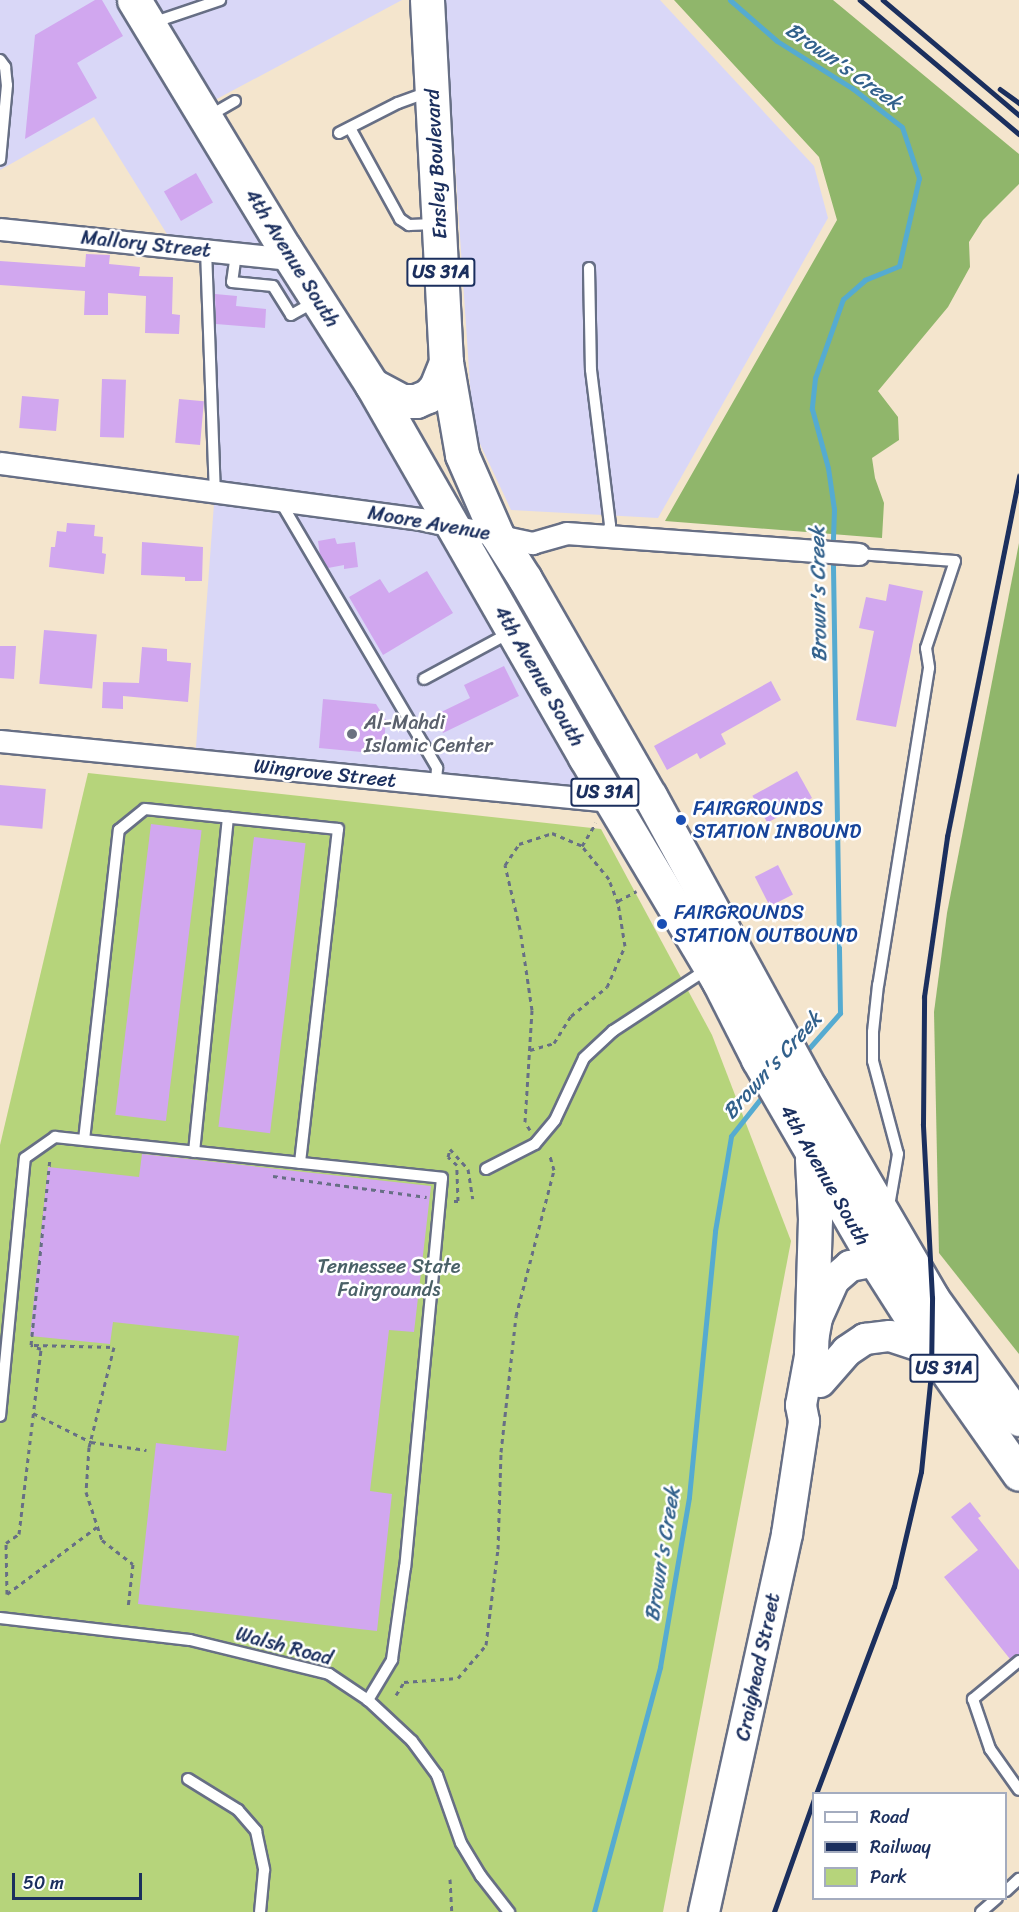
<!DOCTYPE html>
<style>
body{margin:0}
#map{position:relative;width:1019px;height:1912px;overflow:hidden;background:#f4e5cd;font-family:Sriracha,sans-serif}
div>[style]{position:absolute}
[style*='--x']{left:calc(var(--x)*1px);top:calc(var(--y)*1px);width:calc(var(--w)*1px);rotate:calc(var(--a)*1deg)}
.built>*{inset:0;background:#d9d7f7}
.green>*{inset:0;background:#b6d47b}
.forest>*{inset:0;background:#90b66b}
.stream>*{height:5px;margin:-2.5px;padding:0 2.5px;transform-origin:2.5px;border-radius:2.5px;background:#55abd1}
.building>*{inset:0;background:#d1a7ef;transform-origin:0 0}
.path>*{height:3px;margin-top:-1.5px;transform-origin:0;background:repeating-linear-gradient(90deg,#676f85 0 4.5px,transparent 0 9px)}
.roads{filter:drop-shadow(2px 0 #676f85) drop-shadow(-2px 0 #676f85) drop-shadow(0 2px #676f85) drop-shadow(0 -2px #676f85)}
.lane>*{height:10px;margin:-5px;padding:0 5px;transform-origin:5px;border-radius:5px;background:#fff}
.street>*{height:21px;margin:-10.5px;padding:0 10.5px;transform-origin:10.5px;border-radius:10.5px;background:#fff}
.secondary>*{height:30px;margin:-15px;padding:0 15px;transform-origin:15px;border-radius:15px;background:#fff}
.primary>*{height:33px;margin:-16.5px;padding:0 16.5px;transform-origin:16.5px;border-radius:16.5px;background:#fff}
.rail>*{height:4.5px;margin:-2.25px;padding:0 2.25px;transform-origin:2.25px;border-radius:2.25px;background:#1b2f5e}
.dots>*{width:16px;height:16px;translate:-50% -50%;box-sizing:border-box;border:3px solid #fff;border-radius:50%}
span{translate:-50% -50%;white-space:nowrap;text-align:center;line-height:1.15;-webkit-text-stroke:5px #fff;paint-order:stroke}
.shield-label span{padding:2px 4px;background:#fff;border:2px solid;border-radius:4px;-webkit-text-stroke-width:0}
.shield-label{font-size:18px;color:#1b2f5e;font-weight:700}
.street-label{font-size:20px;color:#1b2f5e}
.worship-label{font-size:20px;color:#5b616d}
.left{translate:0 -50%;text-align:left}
.transit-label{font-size:20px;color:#164399}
.park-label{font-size:20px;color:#4a6167}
.water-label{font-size:21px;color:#32618c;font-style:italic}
.legend{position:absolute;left:812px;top:1792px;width:195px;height:108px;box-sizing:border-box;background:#fff;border:2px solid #a4acbf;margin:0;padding:8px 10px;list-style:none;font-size:18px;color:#1b2f5e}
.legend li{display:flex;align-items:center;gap:12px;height:30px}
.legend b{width:30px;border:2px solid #a4acbf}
.scale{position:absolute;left:12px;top:1873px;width:130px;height:27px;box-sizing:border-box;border:3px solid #1b2f5e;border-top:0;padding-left:8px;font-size:18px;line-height:21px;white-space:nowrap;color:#1b2f5e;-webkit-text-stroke:4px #fff;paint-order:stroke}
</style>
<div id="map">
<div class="built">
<div style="clip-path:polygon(0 0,402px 0,200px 108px,611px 801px,195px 760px,215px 490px,206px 251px,175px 247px,94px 117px,0 170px,7px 85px,0 60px)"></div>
<div style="clip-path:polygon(444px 0,660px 0,814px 166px,828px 218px,658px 518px,511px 510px,473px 429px)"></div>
</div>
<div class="green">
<div style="clip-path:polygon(88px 773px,601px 829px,712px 1035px,791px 1241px,663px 1912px,0 1912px,0 1145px)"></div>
</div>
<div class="forest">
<div style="clip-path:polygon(674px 0,833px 0,1019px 154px,1019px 184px,983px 220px,969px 242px,970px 267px,948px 307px,878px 391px,898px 417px,899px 440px,872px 458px,875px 478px,884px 503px,882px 538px,665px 521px,837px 220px,819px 157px)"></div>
<div style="clip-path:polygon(1019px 543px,1019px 1354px,939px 1253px,934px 1012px,947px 913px)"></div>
</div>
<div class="stream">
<div style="--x:730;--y:0;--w:62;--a:41.1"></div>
<div style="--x:777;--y:41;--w:89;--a:32.1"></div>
<div style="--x:852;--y:88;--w:63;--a:38"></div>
<div style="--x:902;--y:127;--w:54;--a:71.6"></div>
<div style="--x:919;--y:178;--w:90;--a:102.8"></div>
<div style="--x:899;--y:266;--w:37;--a:158"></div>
<div style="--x:865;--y:280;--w:29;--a:139"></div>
<div style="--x:843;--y:299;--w:84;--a:109.5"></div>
<div style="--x:815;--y:378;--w:31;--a:96"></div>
<div style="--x:812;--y:409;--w:61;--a:74.8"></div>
<div style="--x:828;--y:468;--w:41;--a:81.7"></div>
<div style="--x:834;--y:509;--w:38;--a:92"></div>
<div style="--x:803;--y:1055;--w:56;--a:-48.6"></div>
<div style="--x:840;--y:1013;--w:456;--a:-90.9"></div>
<div style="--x:594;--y:1912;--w:254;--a:-74.9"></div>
<div style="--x:660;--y:1667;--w:172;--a:-80.3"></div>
<div style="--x:689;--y:1497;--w:267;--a:-84.4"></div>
<div style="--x:715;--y:1231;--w:96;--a:-80.4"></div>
<div style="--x:731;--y:1136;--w:55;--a:-51.7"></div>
</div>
<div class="building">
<div style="clip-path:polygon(95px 0,102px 0,123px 36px,77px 63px,97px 98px,25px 139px,35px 35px)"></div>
<div style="left:196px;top:173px;width:34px;height:37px;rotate:60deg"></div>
<div style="clip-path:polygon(86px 254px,110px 255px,109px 264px,140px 267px,139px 276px,173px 277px,172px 314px,180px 315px,179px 334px,145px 333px,146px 296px,108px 293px,108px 315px,84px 315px,85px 291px,0 285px,0 261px,85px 267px)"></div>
<div style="clip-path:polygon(215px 294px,237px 296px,236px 306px,266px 309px,265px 328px,216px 324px)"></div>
<div style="left:102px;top:379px;width:24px;height:58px;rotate:2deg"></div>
<div style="left:22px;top:396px;width:37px;height:32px;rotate:5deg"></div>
<div style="left:179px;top:399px;width:25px;height:44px;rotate:5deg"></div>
<div style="clip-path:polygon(67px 523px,95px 525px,94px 536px,103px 537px,102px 553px,106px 554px,104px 574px,49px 567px,51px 547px,55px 547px,57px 531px,66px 532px)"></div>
<div style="clip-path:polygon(335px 538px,337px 544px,355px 542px,358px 567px,344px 569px,344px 565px,328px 568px,320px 555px,318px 541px)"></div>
<div style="clip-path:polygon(142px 542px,203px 547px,202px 581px,185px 581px,185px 577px,141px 575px)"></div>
<div style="clip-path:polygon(427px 571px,453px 613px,383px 655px,349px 597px,380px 579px,389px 593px)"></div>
<div style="clip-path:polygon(889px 584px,923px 591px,896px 727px,856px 720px,874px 631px,859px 628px,866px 597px,886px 601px)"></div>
<div style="left:44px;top:630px;width:53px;height:54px;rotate:5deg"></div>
<div style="clip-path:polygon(0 646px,16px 646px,14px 679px,0 678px)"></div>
<div style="clip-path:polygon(142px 647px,167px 649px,167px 661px,191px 663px,188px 702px,123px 696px,123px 709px,102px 708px,103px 682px,139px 683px)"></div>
<div style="clip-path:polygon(504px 666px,519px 696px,443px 733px,435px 715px,470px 698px,464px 685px)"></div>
<div style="clip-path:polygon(771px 681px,781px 700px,721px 734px,726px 744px,700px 759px,697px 753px,667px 770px,654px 746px)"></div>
<div style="clip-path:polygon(323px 699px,376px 704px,386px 720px,383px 754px,319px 748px)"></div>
<div style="left:797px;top:771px;width:31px;height:51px;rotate:61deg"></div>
<div style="left:0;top:785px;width:46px;height:40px;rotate:5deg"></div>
<div style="left:151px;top:824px;width:51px;height:293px;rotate:7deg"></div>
<div style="left:254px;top:837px;width:52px;height:292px;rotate:7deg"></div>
<div style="left:778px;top:865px;width:33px;height:26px;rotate:63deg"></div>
<div style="clip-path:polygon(142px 1154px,431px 1186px,414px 1332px,389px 1330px,370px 1491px,392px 1494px,377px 1631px,138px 1604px,156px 1443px,226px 1451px,239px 1336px,113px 1322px,110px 1344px,30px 1336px,48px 1167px,139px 1177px)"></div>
<div style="clip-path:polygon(970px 1502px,981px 1516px,978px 1518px,1019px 1570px,1019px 1654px,1010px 1659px,944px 1577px,978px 1550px,951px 1517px)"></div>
</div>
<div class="path">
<div style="--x:618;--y:901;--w:21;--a:-28"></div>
<div style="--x:530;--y:1050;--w:25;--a:-16"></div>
<div style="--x:554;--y:1043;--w:32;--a:-58"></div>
<div style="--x:571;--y:1016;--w:46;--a:-38.9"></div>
<div style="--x:607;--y:987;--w:45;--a:-66.3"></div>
<div style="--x:625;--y:946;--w:44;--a:-99.2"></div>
<div style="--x:618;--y:903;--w:26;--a:-111"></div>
<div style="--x:609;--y:879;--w:43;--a:-129.3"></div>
<div style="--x:530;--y:1130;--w:9;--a:-122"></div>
<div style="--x:525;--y:1122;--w:112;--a:-86.4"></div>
<div style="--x:532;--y:1010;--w:82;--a:-98.4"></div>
<div style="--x:520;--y:929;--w:66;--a:-103.2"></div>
<div style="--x:505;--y:865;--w:25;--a:-56"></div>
<div style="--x:519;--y:844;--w:35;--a:-18"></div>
<div style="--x:552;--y:833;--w:33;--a:23"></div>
<div style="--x:582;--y:846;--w:27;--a:-59"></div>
<div style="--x:273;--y:1176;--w:155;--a:7.8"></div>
<div style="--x:454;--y:1201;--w:4;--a:0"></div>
<div style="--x:458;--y:1201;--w:36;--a:-92"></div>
<div style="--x:457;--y:1165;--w:12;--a:-138"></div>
<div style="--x:448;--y:1157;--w:8;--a:-76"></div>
<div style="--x:450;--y:1149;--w:27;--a:48"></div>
<div style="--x:468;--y:1169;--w:30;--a:81"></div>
<div style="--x:34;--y:1345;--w:80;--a:1.4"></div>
<div style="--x:114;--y:1347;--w:103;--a:104"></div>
<div style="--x:89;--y:1447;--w:45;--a:93.8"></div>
<div style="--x:86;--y:1492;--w:51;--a:71.6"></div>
<div style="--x:102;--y:1540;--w:39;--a:38"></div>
<div style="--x:133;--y:1564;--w:44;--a:96.5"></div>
<div style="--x:33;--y:1413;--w:65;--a:26.6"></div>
<div style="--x:91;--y:1442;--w:56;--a:8.3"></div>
<div style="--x:7;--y:1594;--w:51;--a:-91.1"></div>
<div style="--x:6;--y:1543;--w:16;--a:-35"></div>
<div style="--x:19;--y:1534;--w:186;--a:-83.2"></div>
<div style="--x:41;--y:1349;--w:11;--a:-158"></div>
<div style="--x:31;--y:1345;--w:188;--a:-84.2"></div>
<div style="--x:7;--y:1594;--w:112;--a:-36.7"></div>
<div style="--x:396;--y:1695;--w:15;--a:-58"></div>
<div style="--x:404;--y:1682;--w:54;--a:-4.2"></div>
<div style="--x:458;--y:1678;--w:43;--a:-49.7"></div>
<div style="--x:486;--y:1645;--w:97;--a:-82.9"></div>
<div style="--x:498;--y:1549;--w:97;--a:-88.2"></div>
<div style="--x:501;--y:1452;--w:137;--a:-83.7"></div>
<div style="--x:516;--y:1316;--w:151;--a:-75.4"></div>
<div style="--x:554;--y:1170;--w:15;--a:-106"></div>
<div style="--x:450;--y:1879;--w:33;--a:87"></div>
</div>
<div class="roads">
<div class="lane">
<div style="--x:152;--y:23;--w:72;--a:-18.7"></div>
<div style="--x:0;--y:60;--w:9;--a:54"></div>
<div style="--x:5;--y:67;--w:18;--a:84"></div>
<div style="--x:7;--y:85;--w:75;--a:95.3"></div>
<div style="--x:209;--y:116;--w:30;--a:-30"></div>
<div style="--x:350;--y:128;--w:104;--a:61.2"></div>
<div style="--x:400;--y:219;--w:11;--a:34"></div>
<div style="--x:409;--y:225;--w:26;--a:-2"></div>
<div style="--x:339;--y:133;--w:66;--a:-27"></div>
<div style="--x:398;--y:103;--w:33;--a:-20"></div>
<div style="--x:206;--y:250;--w:240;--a:87.9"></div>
<div style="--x:236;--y:254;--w:28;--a:98"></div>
<div style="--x:232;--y:282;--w:41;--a:5.6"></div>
<div style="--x:273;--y:286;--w:34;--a:58"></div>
<div style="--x:291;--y:315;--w:26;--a:-29"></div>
<div style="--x:589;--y:268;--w:102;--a:88.9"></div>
<div style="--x:591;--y:370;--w:156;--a:83"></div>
<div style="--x:610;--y:525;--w:12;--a:110"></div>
<div style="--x:280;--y:501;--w:310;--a:59.5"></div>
<div style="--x:437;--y:768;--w:16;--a:94"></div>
<div style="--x:858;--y:554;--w:97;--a:4.1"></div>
<div style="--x:955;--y:561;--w:92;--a:108.4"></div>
<div style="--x:926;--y:648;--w:20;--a:81"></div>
<div style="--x:929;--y:668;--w:321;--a:99.1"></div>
<div style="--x:878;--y:985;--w:47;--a:96.1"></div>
<div style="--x:873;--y:1032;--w:29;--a:90"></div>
<div style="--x:873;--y:1061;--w:96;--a:75"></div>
<div style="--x:898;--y:1154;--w:53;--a:99.8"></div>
<div style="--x:424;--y:679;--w:99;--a:-28.4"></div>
<div style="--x:84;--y:1140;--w:312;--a:-83.6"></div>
<div style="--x:119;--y:830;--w:33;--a:-39"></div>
<div style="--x:145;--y:809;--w:194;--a:5.9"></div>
<div style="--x:338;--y:829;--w:336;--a:96.5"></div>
<div style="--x:194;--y:1152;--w:336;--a:-84.2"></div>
<div style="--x:486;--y:1169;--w:55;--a:-27"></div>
<div style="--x:535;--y:1144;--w:31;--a:-50"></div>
<div style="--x:555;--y:1120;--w:68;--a:-64.9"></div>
<div style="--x:584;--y:1058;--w:40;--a:-43"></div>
<div style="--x:613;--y:1031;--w:115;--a:-33.3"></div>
<div style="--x:0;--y:1416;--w:259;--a:-84.5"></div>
<div style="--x:25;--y:1158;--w:37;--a:-35"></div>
<div style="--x:55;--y:1137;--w:389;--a:6"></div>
<div style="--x:442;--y:1178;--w:391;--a:95.4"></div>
<div style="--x:405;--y:1567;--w:94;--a:98"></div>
<div style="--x:392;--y:1660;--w:47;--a:121"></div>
<div style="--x:0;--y:1618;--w:191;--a:6.6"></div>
<div style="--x:190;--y:1640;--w:143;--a:13.7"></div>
<div style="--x:329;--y:1674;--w:47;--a:33.7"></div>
<div style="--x:368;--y:1700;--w:60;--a:43"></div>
<div style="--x:412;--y:1741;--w:42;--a:53.7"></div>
<div style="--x:437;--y:1775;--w:72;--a:70.6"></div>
<div style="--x:461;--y:1843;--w:39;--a:59"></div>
<div style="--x:481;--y:1876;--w:46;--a:52.1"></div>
<div style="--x:1019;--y:1661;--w:60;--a:140.4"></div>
<div style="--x:973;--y:1699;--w:53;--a:71.2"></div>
<div style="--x:990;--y:1749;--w:50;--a:54.7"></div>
<div style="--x:188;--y:1779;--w:59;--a:31.8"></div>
<div style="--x:238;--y:1810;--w:28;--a:49"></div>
<div style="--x:256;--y:1831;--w:40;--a:78"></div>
<div style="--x:264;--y:1870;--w:42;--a:95.4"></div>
<div style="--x:1006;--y:1891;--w:18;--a:-43"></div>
<div style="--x:981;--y:1912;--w:21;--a:-41"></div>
</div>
<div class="street">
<div style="--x:0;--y:229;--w:293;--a:5.9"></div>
<div style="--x:0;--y:463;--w:424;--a:7.6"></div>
<div style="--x:420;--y:519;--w:115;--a:12.1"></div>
<div style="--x:532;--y:543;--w:35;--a:-16"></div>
<div style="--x:566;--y:533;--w:293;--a:4.1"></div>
<div style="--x:0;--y:741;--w:614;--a:5.61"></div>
<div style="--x:611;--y:801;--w:39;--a:-7"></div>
</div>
<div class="secondary">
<div style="--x:820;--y:1382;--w:41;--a:-48.9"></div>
<div style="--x:847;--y:1351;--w:22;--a:-34"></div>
<div style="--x:865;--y:1339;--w:25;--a:-7"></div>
<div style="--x:890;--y:1336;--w:44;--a:18.4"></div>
<div style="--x:704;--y:1912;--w:387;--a:-77.6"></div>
<div style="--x:787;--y:1534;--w:114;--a:-81.4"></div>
<div style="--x:804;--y:1421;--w:16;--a:-101"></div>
<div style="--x:801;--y:1405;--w:88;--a:-79.6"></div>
<div style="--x:817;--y:1318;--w:42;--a:-65.9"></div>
<div style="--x:834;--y:1280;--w:21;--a:-41"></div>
<div style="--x:850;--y:1266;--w:16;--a:-11"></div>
</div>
<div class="primary">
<div style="--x:134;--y:0;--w:291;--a:58.8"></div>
<div style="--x:285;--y:249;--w:161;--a:57.4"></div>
<div style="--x:372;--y:385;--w:429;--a:60.2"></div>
<div style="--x:585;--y:757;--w:260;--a:59.2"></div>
<div style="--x:718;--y:980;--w:89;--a:63.1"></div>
<div style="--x:758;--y:1059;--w:231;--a:59.9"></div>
<div style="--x:874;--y:1259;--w:108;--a:57.5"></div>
<div style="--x:932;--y:1350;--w:151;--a:54.9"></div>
<div style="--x:427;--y:0;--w:362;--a:87"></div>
<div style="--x:446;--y:362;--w:94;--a:80.2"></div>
<div style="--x:462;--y:455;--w:87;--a:66.4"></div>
<div style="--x:497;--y:535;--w:52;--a:57.5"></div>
<div style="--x:525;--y:579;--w:250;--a:60.1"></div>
<div style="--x:650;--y:796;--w:333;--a:61.3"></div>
<div style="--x:810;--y:1088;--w:243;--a:59.8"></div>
<div style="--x:932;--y:1298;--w:149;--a:54.3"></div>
<div style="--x:372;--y:385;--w:34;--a:28"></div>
<div style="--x:402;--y:401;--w:14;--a:0"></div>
<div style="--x:416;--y:401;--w:13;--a:-23"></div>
<div style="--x:428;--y:396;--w:12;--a:-48"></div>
<div style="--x:436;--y:387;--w:27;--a:-68"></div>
<div style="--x:811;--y:1353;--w:134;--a:-88.3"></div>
<div style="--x:815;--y:1219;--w:60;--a:-92.9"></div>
</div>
</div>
<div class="rail">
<div style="--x:860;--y:0;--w:208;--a:40.1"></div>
<div style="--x:883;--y:0;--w:178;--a:40.2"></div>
<div style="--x:1000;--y:89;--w:24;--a:36"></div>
<div style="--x:816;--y:1794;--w:221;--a:-69.4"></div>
<div style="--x:894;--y:1587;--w:118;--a:-76.8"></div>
<div style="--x:921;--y:1472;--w:99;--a:-84.2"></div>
<div style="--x:931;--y:1374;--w:76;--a:-89.2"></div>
<div style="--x:932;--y:1298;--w:174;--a:-93"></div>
<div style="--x:923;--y:1124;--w:127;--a:-89.5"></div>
<div style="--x:924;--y:997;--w:162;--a:-81.8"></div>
<div style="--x:947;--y:837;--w:368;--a:-78.7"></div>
<div style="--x:774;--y:1912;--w:120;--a:-70.5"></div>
</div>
<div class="dots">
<div style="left:352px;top:734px;background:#6b7280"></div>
<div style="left:681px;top:820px;background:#1a4fb4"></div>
<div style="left:662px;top:924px;background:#1a4fb4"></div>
</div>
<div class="shield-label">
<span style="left:441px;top:272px">US 31A</span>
<span style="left:605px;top:792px">US 31A</span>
<span style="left:944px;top:1368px">US 31A</span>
</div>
<div class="street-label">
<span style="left:436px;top:164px;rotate:-93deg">Ensley Boulevard</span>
<span style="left:146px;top:244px;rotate:6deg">Mallory Street</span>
<span style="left:292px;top:258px;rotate:58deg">4th Avenue South</span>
<span style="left:429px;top:523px;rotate:10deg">Moore Avenue</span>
<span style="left:539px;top:676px;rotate:60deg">4th Avenue South</span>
<span style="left:325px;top:773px;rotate:6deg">Wingrove Street</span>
<span style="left:825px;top:1175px;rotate:60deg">4th Avenue South</span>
<span style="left:284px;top:1646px;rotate:15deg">Walsh Road</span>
<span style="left:758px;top:1667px;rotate:-78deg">Craighead Street</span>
</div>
<div class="worship-label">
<span class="left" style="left:364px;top:734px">Al-Mahdi<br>Islamic Center</span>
</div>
<div class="transit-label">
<span class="left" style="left:693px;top:820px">FAIRGROUNDS<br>STATION INBOUND</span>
<span class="left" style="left:674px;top:924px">FAIRGROUNDS<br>STATION OUTBOUND</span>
</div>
<div class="park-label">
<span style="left:389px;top:1278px">Tennessee State<br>Fairgrounds</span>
</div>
<div class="water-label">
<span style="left:844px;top:66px;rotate:35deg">Brown's Creek</span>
<span style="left:818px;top:594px;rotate:-91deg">Brown's Creek</span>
<span style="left:772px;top:1065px;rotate:-48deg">Brown's Creek</span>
<span style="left:662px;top:1554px;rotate:-81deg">Brown's Creek</span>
</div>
<ul class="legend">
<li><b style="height:8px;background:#fff"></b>Road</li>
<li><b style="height:8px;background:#1b2f5e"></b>Railway</li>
<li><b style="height:16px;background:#b6d47b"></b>Park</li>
</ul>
<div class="scale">50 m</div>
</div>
